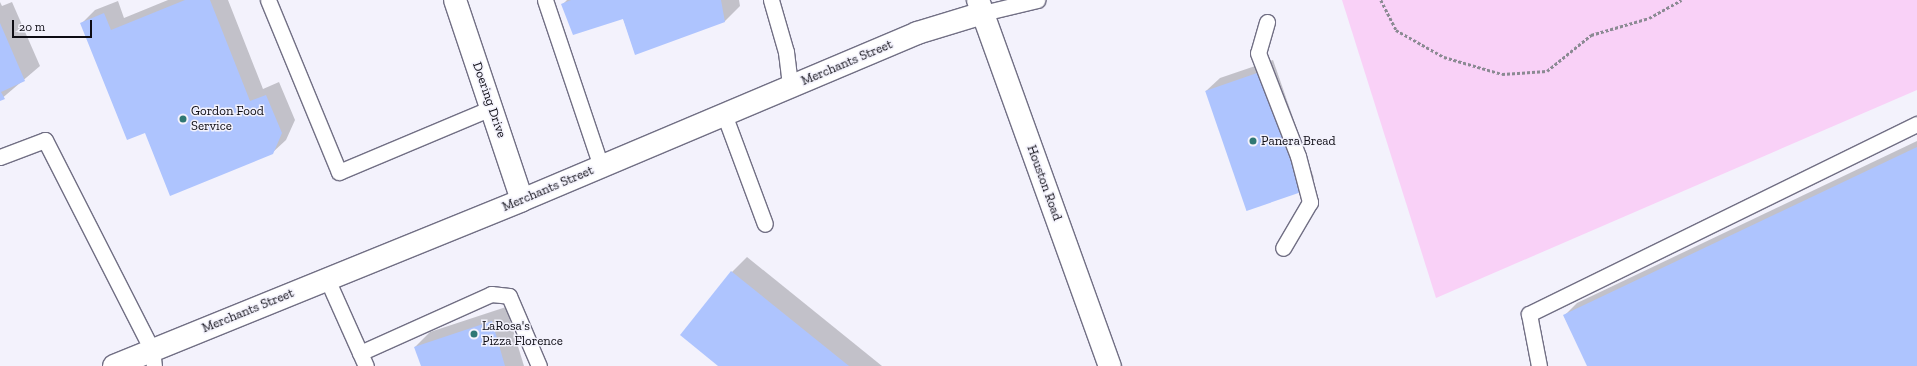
<!DOCTYPE html>
<style>
body{margin:0}
#map{position:relative;width:1917px;height:366px;overflow:hidden;background:#f3f2fc;font-family:"Zilla Slab",serif}
div>[style]{position:absolute}
[style*='--x']{left:calc(var(--x)*1px);top:calc(var(--y)*1px);width:calc(var(--w)*1px);rotate:calc(var(--a)*1deg)}
.green>*{inset:0;background:#f9d1f7}
.shadow>*{inset:0;background:#0003}
.building>*{inset:0;background:#aec4fe;transform-origin:0 0}
.path>*{height:2.5px;margin-top:-1.25px;transform-origin:0;background:repeating-linear-gradient(90deg,#8b8a93 0 3px,transparent 0 5px)}
.roads{filter:drop-shadow(1px 0 #716f84) drop-shadow(-1px 0 #716f84) drop-shadow(0 1px #716f84) drop-shadow(0 -1px #716f84)}
.lane>*{height:15px;margin:-7.5px;padding:0 7.5px;transform-origin:7.5px;border-radius:7.5px;background:#fff}
.street>*{height:22px;margin:-11px;padding:0 11px;transform-origin:11px;border-radius:11px;background:#fff}
.primary>*{height:22px;margin:-11px;padding:0 11px;transform-origin:11px;border-radius:11px;background:#fff}
.dots>*{width:11px;height:11px;translate:-50% -50%;box-sizing:border-box;border:2px solid #f3f2fc;border-radius:50%}
span{translate:-50% -50%;white-space:nowrap;text-align:center;line-height:1.15;-webkit-text-stroke:3px #f3f2fc;paint-order:stroke}
.street-label{font-size:13px;color:#0d0c14}
.poi-label{font-size:13px;color:#0d0c14}
.left{translate:0 -50%;text-align:left}
.scale{position:absolute;left:12px;top:20px;width:80px;height:18px;box-sizing:border-box;border:2px solid #0d0c14;border-top:0;padding-left:5px;font-size:12px;line-height:14px;white-space:nowrap;color:#0d0c14;-webkit-text-stroke:3px #f3f2fc;paint-order:stroke}
</style>
<div id="map">
<div class="green">
<div style="clip-path:polygon(1342px 0,1917px 0,1917px 90px,1436px 298px)"></div>
</div>
<div class="shadow">
<div style="clip-path:polygon(168px 0,228px 0,263px 89px,279px 82px,295px 120px,286px 140px,272px 153px,145px 131px,82px 23px,95px 10px,118px 1px,124px 18px)"></div>
<div style="clip-path:polygon(567px 0,739px 0,740px 6px,725px 21px,636px 53px,623px 18px,563px 4px)"></div>
<div style="clip-path:polygon(0 2px,2px 6px,12px 2px,40px 66px,0 100px)"></div>
<div style="clip-path:polygon(1273px 60px,1314px 178px,1301px 191px,1206px 91px,1220px 78px)"></div>
<div style="clip-path:polygon(1917px 141px,1917px 366px,1588px 366px,1564px 316px,1577px 303px)"></div>
<div style="clip-path:polygon(747px 257px,882px 366px,720px 366px,732px 272px)"></div>
<div style="clip-path:polygon(506px 307px,524px 366px,422px 366px,415px 347px,430px 332px)"></div>
</div>
<div class="building">
<div style="clip-path:polygon(185px 0,210px 0,250px 101px,266px 95px,282px 133px,273px 154px,170px 196px,145px 133px,127px 140px,80px 23px,104px 13px,111px 30px)"></div>
<div style="clip-path:polygon(571px 0,721px 0,725px 22px,635px 55px,623px 19px,573px 35px,561px 4px)"></div>
<div style="clip-path:polygon(0 23px,25px 81px,1px 92px,5px 99px,0 101px)"></div>
<div style="left:1260px;top:72px;width:127px;height:58px;rotate:71deg"></div>
<div style="clip-path:polygon(1917px 147px,1917px 366px,1587px 366px,1563px 315px)"></div>
<div style="clip-path:polygon(731px 271px,849px 366px,718px 366px,680px 335px)"></div>
<div style="clip-path:polygon(492px 321px,505px 366px,421px 366px,414px 347px)"></div>
</div>
<div class="path">
<div style="--x:1381;--y:0;--w:34;--a:63"></div>
<div style="--x:1396;--y:30;--w:55;--a:29.4"></div>
<div style="--x:1444;--y:57;--w:60;--a:16.3"></div>
<div style="--x:1502;--y:74;--w:45;--a:-3.8"></div>
<div style="--x:1547;--y:71;--w:57;--a:-39.3"></div>
<div style="--x:1591;--y:35;--w:60;--a:-16.3"></div>
<div style="--x:1649;--y:18;--w:37;--a:-29"></div>
</div>
<div class="roads">
<div class="lane">
<div style="--x:268;--y:0;--w:186;--a:67.6"></div>
<div style="--x:339;--y:172;--w:165;--a:-22.8"></div>
<div style="--x:545;--y:0;--w:175;--a:71.4"></div>
<div style="--x:771;--y:0;--w:54;--a:73.9"></div>
<div style="--x:786;--y:52;--w:35;--a:83"></div>
<div style="--x:983;--y:13;--w:56;--a:-13.5"></div>
<div style="--x:1267;--y:22;--w:32;--a:106"></div>
<div style="--x:1258;--y:53;--w:110;--a:68.8"></div>
<div style="--x:1298;--y:156;--w:48;--a:75.4"></div>
<div style="--x:1310;--y:202;--w:53;--a:120.4"></div>
<div style="--x:724;--y:114;--w:117;--a:69.6"></div>
<div style="--x:0;--y:157;--w:48;--a:-20.7"></div>
<div style="--x:45;--y:140;--w:236;--a:63"></div>
<div style="--x:152;--y:350;--w:16;--a:83"></div>
<div style="--x:327;--y:279;--w:95;--a:65.9"></div>
<div style="--x:360;--y:353;--w:144;--a:-24.2"></div>
<div style="--x:491;--y:294;--w:18;--a:6"></div>
<div style="--x:509;--y:296;--w:76;--a:66.8"></div>
<div style="--x:1539;--y:366;--w:53;--a:-100.9"></div>
<div style="--x:1529;--y:314;--w:432;--a:-26.1"></div>
</div>
<div class="street">
<div style="--x:455;--y:0;--w:211;--a:71.5"></div>
<div style="--x:114;--y:366;--w:440;--a:-22.1"></div>
<div style="--x:522;--y:200;--w:429;--a:-22.9"></div>
<div style="--x:917;--y:33;--w:69;--a:-16.9"></div>
</div>
<div class="primary">
<div style="--x:978;--y:0;--w:389;--a:70.2"></div>
</div>
</div>
<div class="dots">
<div style="left:183px;top:119px;background:#307874"></div>
<div style="left:1253px;top:141px;background:#307874"></div>
<div style="left:474px;top:334px;background:#307874"></div>
</div>
<div class="street-label">
<span style="left:847px;top:63px;rotate:-23deg">Merchants Street</span>
<span style="left:489px;top:100px;rotate:71deg">Doering Drive</span>
<span style="left:1044px;top:183px;rotate:70deg">Houston Road</span>
<span style="left:548px;top:189px;rotate:-23deg">Merchants Street</span>
<span style="left:248px;top:311px;rotate:-22deg">Merchants Street</span>
</div>
<div class="poi-label">
<span class="left" style="left:191px;top:119px">Gordon Food<br>Service</span>
<span class="left" style="left:1261px;top:141px">Panera Bread</span>
<span class="left" style="left:482px;top:334px">LaRosa's<br>Pizza Florence</span>
</div>
<div class="scale">20 m</div>
</div>
